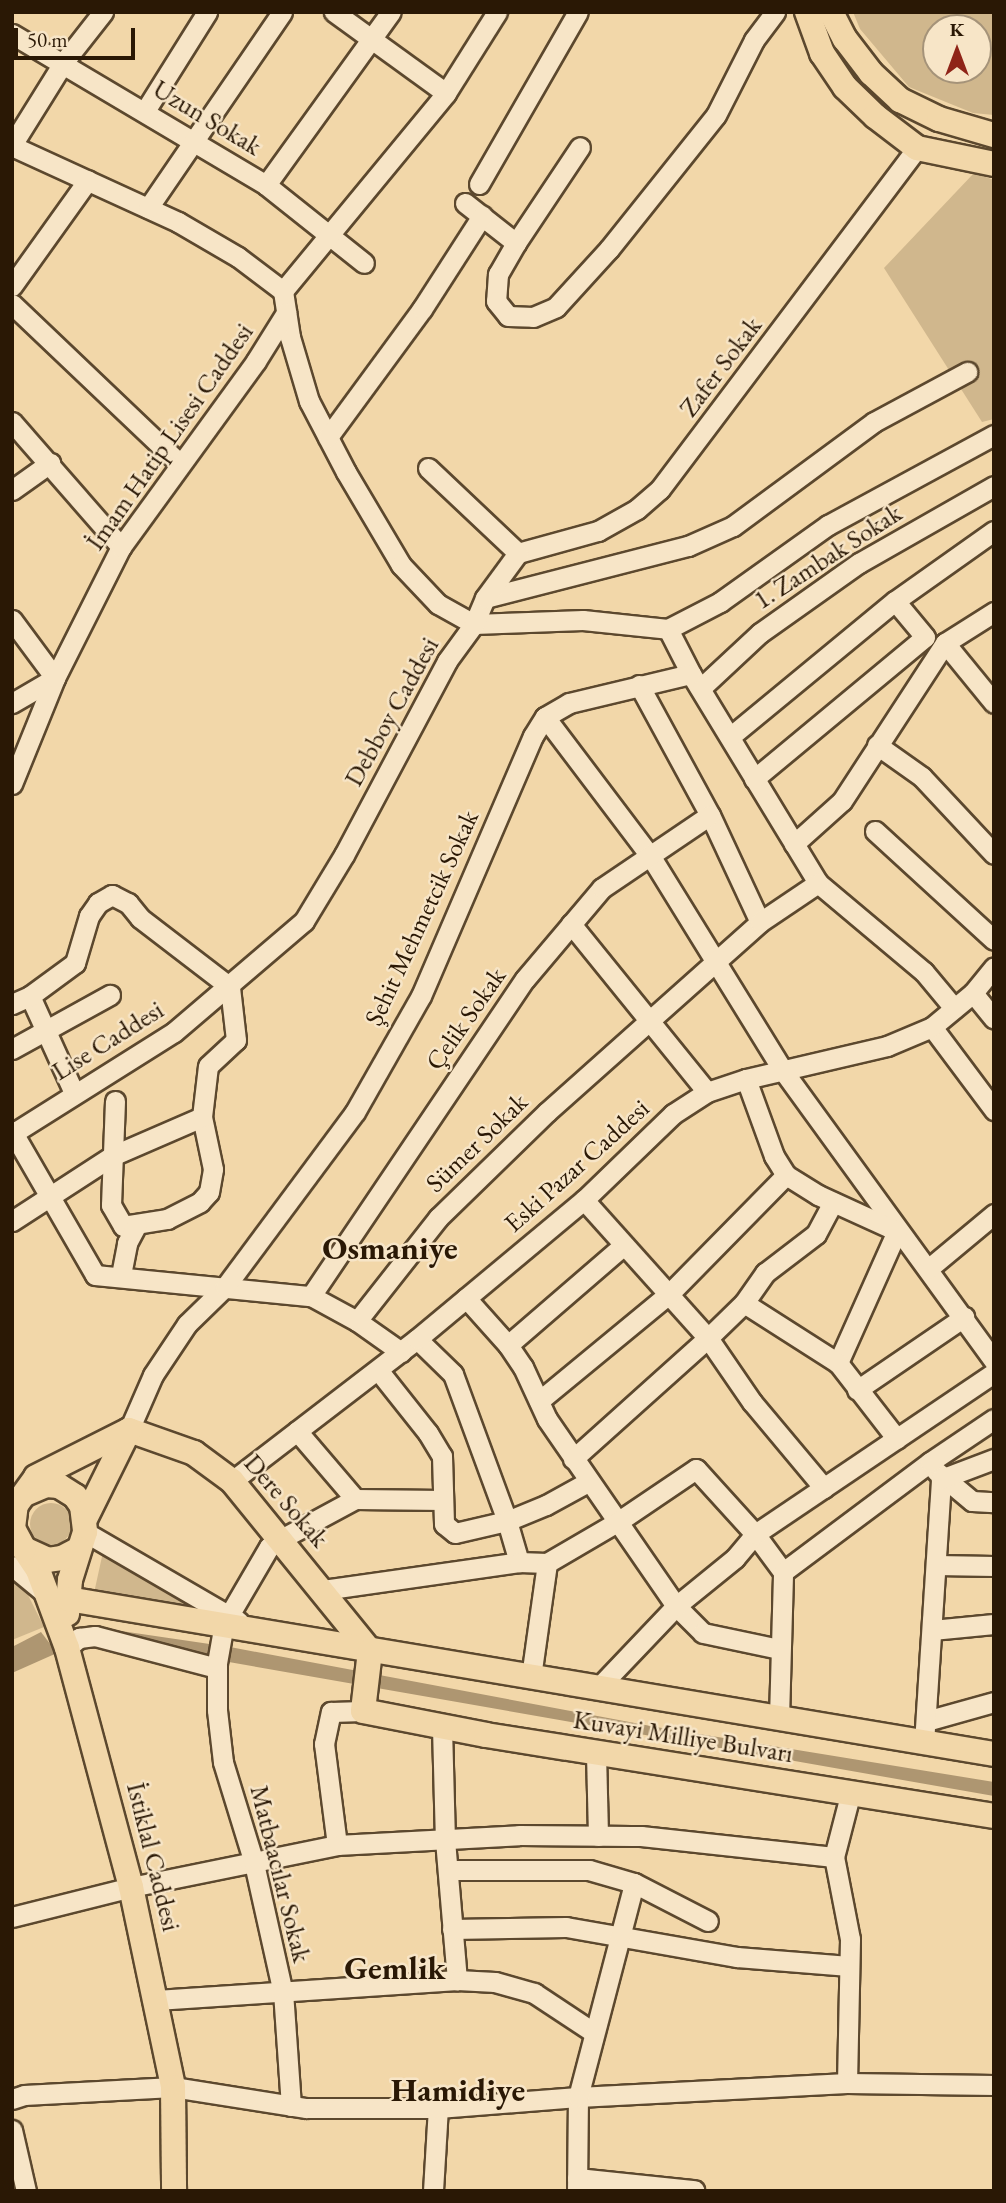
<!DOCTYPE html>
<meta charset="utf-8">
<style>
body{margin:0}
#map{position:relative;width:1006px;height:2203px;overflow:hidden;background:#f2d7a9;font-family:"EB Garamond",serif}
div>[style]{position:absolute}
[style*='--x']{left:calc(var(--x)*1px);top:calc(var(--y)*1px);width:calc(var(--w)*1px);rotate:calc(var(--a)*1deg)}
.green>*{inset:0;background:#d0b78d}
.round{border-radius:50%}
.water>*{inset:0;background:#ae9671}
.roads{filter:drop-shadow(2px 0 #5c482e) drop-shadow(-2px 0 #5c482e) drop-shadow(0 2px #5c482e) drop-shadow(0 -2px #5c482e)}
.minor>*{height:19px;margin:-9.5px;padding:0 9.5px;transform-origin:9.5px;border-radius:9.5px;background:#f7e5c7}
.major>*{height:24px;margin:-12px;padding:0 12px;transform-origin:12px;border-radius:12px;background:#f2d7a9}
span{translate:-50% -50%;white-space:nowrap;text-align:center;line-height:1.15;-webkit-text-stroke:5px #f7e5c7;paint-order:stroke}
.street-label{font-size:26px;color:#2a1805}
.district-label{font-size:33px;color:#2a1805;font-weight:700}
.frame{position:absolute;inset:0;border:14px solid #2a1805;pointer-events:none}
.north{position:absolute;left:922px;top:14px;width:70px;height:70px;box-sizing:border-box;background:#f7e5c7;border:2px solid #a59379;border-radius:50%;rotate:0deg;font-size:19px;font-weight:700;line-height:28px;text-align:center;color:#2a1805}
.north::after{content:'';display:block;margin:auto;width:24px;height:32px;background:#8f2418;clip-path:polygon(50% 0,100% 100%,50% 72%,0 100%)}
.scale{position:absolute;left:14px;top:28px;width:121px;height:32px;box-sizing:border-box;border:4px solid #2a1805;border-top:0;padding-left:9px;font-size:21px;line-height:24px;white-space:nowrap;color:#2a1805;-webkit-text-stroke:5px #f7e5c7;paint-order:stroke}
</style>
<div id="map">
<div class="green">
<div style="clip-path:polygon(evenodd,853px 12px,994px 12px,994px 115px,973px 113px,909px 87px,860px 29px,853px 12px,936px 28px,978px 28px,978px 70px,936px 70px,936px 28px)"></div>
<div style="clip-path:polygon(974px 173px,994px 180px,994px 419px,982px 422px,884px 268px)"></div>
<div class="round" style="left:30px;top:1503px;width:42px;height:42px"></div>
<div style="clip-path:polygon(103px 1552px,215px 1615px,94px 1593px)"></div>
<div style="clip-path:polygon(12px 1573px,19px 1577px,44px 1627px,12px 1640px)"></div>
</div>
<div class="water">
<div style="clip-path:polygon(87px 1626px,230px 1647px,656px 1727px,994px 1782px,994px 1796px,86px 1637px)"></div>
<div style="clip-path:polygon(41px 1632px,57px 1653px,12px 1673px,12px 1647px)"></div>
</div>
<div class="roads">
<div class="minor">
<div style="--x:334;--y:12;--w:138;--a:35.9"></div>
<div style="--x:12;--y:34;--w:295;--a:30.7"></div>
<div style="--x:266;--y:185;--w:125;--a:38.5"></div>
<div style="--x:145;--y:111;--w:117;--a:-57.9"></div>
<div style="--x:12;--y:145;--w:97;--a:-58.1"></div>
<div style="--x:63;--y:63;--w:65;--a:-51.9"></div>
<div style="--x:12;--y:146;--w:183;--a:24.6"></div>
<div style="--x:178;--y:222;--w:69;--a:30.3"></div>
<div style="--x:238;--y:257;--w:56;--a:37.1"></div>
<div style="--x:283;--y:291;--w:47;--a:81.3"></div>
<div style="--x:290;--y:337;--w:67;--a:73.5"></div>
<div style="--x:309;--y:401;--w:80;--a:62.5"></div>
<div style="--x:346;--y:472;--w:108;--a:59.4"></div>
<div style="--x:401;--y:565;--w:54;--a:46.5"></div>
<div style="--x:438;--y:604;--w:41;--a:29.1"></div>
<div style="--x:474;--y:624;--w:109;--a:-2.1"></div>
<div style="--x:583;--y:620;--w:85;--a:6"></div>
<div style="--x:668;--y:629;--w:59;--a:-27.4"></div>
<div style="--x:720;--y:602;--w:133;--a:-35.5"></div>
<div style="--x:828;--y:525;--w:189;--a:-28.5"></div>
<div style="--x:479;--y:184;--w:198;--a:-60.1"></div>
<div style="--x:266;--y:185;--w:213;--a:-54.2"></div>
<div style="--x:465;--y:203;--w:65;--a:38.1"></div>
<div style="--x:516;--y:243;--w:36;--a:120"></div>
<div style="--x:498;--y:274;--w:27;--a:94"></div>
<div style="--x:496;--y:301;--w:19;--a:51"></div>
<div style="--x:508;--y:316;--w:25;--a:2"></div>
<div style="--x:533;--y:317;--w:25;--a:-23"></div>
<div style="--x:556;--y:307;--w:79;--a:-47.6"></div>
<div style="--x:609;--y:249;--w:171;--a:-51.4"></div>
<div style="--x:716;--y:115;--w:84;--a:-63.1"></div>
<div style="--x:754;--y:40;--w:35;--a:-53"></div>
<div style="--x:148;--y:208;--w:237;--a:-55.6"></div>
<div style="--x:516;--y:243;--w:115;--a:-56.3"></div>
<div style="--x:12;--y:286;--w:130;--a:-54.4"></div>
<div style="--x:283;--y:291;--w:256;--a:-50.5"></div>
<div style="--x:446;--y:93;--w:96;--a:-57.8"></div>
<div style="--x:12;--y:304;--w:232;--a:43.6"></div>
<div style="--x:12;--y:422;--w:166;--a:48.9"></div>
<div style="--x:328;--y:437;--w:159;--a:-53.7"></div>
<div style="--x:422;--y:309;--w:111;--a:-57.2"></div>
<div style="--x:428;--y:468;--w:124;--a:43.4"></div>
<div style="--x:12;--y:490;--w:47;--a:-35.4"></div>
<div style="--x:518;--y:553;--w:83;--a:-15.4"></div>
<div style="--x:598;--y:531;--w:45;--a:-29.4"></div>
<div style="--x:637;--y:509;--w:30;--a:-41"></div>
<div style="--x:660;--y:489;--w:427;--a:-53"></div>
<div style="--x:485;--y:598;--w:210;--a:-14.4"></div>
<div style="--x:688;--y:546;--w:49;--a:-24"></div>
<div style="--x:733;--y:526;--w:175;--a:-36.4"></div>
<div style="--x:874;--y:422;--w:106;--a:-28.3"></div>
<div style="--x:12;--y:620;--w:72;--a:53.4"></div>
<div style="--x:55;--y:678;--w:50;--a:149.8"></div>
<div style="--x:668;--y:629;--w:51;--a:62.9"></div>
<div style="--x:691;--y:674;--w:245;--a:58.7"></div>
<div style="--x:818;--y:883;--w:138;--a:40"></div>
<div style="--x:924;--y:972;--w:47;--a:50.2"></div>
<div style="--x:945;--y:643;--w:77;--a:50.8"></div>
<div style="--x:639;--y:685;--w:148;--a:61.4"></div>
<div style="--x:710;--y:815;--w:118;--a:65"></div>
<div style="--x:702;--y:687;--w:79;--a:-43"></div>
<div style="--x:760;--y:633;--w:121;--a:-35.3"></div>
<div style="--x:859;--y:563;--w:155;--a:-29.7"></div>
<div style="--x:545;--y:717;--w:176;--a:52.9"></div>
<div style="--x:651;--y:857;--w:253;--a:58.3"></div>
<div style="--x:784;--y:1072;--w:357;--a:54"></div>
<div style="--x:731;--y:736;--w:212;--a:-39.5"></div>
<div style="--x:895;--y:601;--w:121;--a:-35.3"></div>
<div style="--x:877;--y:745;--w:55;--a:35.4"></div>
<div style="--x:922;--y:777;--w:105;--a:46.9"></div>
<div style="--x:754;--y:779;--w:222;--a:-39.7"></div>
<div style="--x:925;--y:637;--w:47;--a:-129.8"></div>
<div style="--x:12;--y:784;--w:114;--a:-67.9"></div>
<div style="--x:55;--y:678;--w:147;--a:-63.3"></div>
<div style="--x:121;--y:547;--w:230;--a:-54"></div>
<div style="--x:256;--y:361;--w:57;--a:-58"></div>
<div style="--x:875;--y:831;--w:161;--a:42.5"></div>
<div style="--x:794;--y:844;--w:64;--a:-41.9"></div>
<div style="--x:842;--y:801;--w:189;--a:-56.9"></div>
<div style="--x:945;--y:643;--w:58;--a:-32.3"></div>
<div style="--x:571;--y:924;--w:216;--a:51"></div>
<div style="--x:973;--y:993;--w:33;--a:51"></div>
<div style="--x:30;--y:996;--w:107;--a:65.6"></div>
<div style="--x:12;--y:1004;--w:20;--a:-24"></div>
<div style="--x:30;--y:996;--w:56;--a:-36.3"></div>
<div style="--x:75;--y:963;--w:49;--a:-73.4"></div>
<div style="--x:89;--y:916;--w:16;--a:-55"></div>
<div style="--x:98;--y:903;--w:16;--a:-30"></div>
<div style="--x:112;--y:895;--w:18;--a:27"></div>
<div style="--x:128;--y:903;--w:19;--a:51"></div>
<div style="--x:140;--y:918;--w:113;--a:37.5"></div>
<div style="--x:932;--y:1027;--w:104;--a:53.2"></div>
<div style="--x:12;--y:1049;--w:112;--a:-28.9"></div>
<div style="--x:746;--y:1079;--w:82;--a:70"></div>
<div style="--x:774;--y:1156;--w:22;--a:58"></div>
<div style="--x:786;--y:1175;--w:38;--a:32"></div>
<div style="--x:818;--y:1195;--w:87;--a:24.5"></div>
<div style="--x:897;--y:1231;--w:145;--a:114.1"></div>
<div style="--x:115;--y:1101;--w:104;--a:92.2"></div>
<div style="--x:111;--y:1205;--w:24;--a:60"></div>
<div style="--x:123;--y:1226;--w:45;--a:-9"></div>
<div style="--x:167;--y:1219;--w:37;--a:-27"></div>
<div style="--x:200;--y:1202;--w:13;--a:-48"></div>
<div style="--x:209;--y:1192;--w:23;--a:-80"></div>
<div style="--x:213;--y:1169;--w:53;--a:-101.9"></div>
<div style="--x:12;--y:1131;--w:166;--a:60"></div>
<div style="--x:95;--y:1275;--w:217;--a:5.6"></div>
<div style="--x:311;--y:1296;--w:52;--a:28.5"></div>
<div style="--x:357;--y:1321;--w:54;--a:35.2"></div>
<div style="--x:12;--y:1134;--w:191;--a:-32.2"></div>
<div style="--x:174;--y:1032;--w:171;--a:-40.5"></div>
<div style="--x:304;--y:921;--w:77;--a:-58.8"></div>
<div style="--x:344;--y:855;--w:220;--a:-62"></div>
<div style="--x:447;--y:661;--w:46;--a:-53.9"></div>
<div style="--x:474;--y:624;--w:28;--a:-67"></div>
<div style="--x:485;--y:598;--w:56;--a:-53.7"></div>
<div style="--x:584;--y:1200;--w:186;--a:48.1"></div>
<div style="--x:708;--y:1338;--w:78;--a:55.5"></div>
<div style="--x:752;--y:1402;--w:112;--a:50.1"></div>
<div style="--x:12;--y:1221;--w:119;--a:-33"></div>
<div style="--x:112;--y:1156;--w:98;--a:-23.4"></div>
<div style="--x:202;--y:1117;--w:51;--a:-83.3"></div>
<div style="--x:208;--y:1066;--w:38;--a:-43"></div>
<div style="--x:236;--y:1040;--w:53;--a:-96.5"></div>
<div style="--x:928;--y:1269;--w:86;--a:-39.8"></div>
<div style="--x:121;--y:1275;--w:33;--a:-79"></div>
<div style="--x:127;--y:1243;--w:21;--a:-62"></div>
<div style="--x:311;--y:1296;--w:382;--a:-56"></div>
<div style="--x:525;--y:979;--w:119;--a:-49.8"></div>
<div style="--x:602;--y:888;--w:130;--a:-34.1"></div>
<div style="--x:466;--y:1298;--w:63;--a:48.2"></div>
<div style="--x:508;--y:1345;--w:27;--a:56"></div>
<div style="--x:523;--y:1367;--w:57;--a:65.2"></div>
<div style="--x:547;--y:1419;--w:227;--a:55.4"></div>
<div style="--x:676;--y:1606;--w:38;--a:45"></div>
<div style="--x:703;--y:1633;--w:78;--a:11.9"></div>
<div style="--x:744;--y:1303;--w:112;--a:32.6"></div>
<div style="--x:838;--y:1363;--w:96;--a:52.2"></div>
<div style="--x:357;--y:1321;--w:131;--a:-51.8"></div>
<div style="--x:438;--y:1218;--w:152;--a:-44.2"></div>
<div style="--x:547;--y:1112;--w:285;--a:-41.7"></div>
<div style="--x:760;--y:922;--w:70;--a:-33.9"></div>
<div style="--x:417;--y:1339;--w:50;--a:44.2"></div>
<div style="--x:453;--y:1374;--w:157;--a:69.8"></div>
<div style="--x:507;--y:1521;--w:43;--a:73.7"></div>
<div style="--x:508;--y:1345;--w:153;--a:-40.8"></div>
<div style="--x:378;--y:1370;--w:80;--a:51.6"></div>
<div style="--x:428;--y:1433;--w:27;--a:59"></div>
<div style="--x:442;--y:1456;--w:68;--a:88.3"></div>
<div style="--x:444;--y:1524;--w:14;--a:39"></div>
<div style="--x:455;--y:1533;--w:53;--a:-13"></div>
<div style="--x:507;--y:1521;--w:42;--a:-22.3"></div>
<div style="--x:546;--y:1505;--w:48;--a:-28.7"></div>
<div style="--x:857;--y:1390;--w:130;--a:-34.3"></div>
<div style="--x:539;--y:1401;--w:168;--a:-39.5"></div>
<div style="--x:669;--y:1294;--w:167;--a:-45.5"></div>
<div style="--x:129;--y:1430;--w:60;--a:-66.4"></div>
<div style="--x:153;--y:1375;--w:61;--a:-56.3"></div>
<div style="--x:187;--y:1324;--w:53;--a:-44.2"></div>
<div style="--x:225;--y:1287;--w:218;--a:-53.4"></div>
<div style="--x:355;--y:1112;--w:133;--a:-60.4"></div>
<div style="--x:421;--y:996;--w:283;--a:-66.7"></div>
<div style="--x:533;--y:736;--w:22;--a:-58"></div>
<div style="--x:545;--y:717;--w:28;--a:-30"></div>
<div style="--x:569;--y:703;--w:125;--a:-13.4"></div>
<div style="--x:297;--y:1431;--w:89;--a:49.5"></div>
<div style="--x:573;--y:1459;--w:181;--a:-41.9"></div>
<div style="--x:708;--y:1338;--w:50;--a:-44.2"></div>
<div style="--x:744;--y:1303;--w:37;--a:-55"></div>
<div style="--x:765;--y:1273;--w:64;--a:-37.4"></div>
<div style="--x:816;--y:1234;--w:36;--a:-62"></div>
<div style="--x:936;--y:1471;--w:47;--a:39.8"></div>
<div style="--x:972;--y:1501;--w:22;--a:3"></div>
<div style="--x:232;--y:1481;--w:233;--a:-37.5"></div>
<div style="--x:417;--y:1339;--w:217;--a:-39.8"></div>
<div style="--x:584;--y:1200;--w:124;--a:-44"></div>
<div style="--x:673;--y:1114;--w:40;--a:-32.9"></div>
<div style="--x:707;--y:1092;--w:41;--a:-18.4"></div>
<div style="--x:746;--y:1079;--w:145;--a:-13.2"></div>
<div style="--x:887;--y:1046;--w:49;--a:-22.9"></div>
<div style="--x:932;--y:1027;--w:53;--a:-39.7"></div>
<div style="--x:973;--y:993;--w:33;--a:-51"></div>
<div style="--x:85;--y:1532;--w:177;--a:30.2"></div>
<div style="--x:936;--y:1565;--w:58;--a:1"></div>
<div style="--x:12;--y:1566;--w:44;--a:39.5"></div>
<div style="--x:323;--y:1590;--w:198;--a:-8.1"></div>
<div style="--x:519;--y:1562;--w:28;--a:2"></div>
<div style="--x:547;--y:1563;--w:83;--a:-30.3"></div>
<div style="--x:619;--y:1521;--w:93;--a:-34"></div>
<div style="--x:696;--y:1469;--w:88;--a:47.8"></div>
<div style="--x:755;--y:1534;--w:47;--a:53.6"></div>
<div style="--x:783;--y:1572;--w:184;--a:-36.8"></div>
<div style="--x:930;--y:1462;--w:77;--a:-33.9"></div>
<div style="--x:932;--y:1630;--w:62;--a:-5.5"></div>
<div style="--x:67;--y:1648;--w:16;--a:-40"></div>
<div style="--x:79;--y:1638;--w:16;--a:-7"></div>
<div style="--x:95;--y:1636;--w:126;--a:14.7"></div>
<div style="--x:531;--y:1677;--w:115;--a:-82"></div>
<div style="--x:598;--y:1688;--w:113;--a:-46.4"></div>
<div style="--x:676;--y:1606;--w:76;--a:-39.1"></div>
<div style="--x:735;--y:1558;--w:31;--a:-50"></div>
<div style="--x:755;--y:1534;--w:288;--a:-34"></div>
<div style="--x:779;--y:1718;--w:146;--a:-88.4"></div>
<div style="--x:926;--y:1721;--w:71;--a:-15.6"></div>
<div style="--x:442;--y:1727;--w:113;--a:88.5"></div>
<div style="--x:445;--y:1840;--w:141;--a:85.1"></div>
<div style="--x:924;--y:1743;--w:265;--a:-86.3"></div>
<div style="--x:941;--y:1479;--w:57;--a:-20.7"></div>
<div style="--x:596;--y:1753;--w:83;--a:88.6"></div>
<div style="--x:337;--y:1845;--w:102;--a:-97.3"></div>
<div style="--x:324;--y:1744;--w:33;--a:-78"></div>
<div style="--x:331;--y:1712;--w:32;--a:-2"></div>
<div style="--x:448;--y:1870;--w:141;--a:0"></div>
<div style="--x:589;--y:1870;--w:47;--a:16.1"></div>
<div style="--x:634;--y:1883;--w:83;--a:27.2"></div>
<div style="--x:12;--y:1917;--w:123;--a:-14.1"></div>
<div style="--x:131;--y:1887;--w:210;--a:-11.5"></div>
<div style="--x:337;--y:1845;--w:182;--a:-3.1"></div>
<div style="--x:519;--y:1835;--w:122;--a:0.5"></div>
<div style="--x:641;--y:1836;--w:194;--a:6.2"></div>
<div style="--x:452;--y:1929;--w:114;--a:-1"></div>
<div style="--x:566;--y:1927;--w:174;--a:10"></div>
<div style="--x:737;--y:1957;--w:112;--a:4.6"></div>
<div style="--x:156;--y:2000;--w:302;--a:-3.8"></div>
<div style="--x:457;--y:1980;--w:38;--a:3"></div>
<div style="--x:495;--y:1982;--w:41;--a:15.8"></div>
<div style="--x:534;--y:1993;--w:71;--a:33.5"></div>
<div style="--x:847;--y:2083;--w:144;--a:-88.8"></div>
<div style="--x:850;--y:1939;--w:84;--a:-101"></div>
<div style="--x:834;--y:1857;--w:64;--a:-75.5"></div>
<div style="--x:12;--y:2099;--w:13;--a:-18"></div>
<div style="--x:24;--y:2095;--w:149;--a:-3.1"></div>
<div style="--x:173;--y:2087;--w:135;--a:9"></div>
<div style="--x:306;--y:2108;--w:132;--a:0"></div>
<div style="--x:438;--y:2108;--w:140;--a:-4.5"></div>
<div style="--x:578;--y:2097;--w:269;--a:-3"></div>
<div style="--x:847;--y:2083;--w:147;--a:0.8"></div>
<div style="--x:291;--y:2106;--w:113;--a:-94"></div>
<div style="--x:283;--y:1993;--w:133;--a:-102.6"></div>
<div style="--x:254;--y:1863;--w:106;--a:-107.1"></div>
<div style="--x:223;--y:1762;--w:52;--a:-96.6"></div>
<div style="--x:217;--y:1710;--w:47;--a:-90"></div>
<div style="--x:217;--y:1663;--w:40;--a:-80"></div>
<div style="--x:224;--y:1624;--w:89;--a:-59.7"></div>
<div style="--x:269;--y:1547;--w:14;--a:-34"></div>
<div style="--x:281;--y:1539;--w:84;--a:-28.4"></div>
<div style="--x:355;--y:1499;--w:88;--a:0.7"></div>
<div style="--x:12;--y:2130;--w:63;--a:77.1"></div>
<div style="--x:577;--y:2178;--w:118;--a:5.9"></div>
<div style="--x:433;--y:2191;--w:83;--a:-86.6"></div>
<div style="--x:577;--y:2191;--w:94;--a:-89.4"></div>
<div style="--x:578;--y:2097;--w:221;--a:-75.3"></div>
</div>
<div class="major">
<div style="--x:807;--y:12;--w:44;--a:69.9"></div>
<div style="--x:822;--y:53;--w:41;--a:55.9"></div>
<div style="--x:845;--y:87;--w:42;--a:44"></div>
<div style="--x:875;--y:116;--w:53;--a:37.3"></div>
<div style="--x:917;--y:148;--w:79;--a:11.7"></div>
<div style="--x:831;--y:12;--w:30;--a:63"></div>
<div style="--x:845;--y:39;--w:43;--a:52.6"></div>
<div style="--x:871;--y:73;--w:40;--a:43"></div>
<div style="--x:900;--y:100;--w:43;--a:26"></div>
<div style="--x:939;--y:119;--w:57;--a:16.2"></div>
<div style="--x:129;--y:1430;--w:69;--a:19.5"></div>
<div style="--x:194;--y:1453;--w:47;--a:36.4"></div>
<div style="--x:232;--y:1481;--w:219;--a:50.9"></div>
<div style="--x:25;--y:1494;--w:23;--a:-23"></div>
<div style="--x:46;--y:1485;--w:13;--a:4"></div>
<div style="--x:59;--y:1486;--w:19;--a:32"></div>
<div style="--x:75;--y:1496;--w:12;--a:55"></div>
<div style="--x:82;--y:1506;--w:26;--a:83"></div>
<div style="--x:85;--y:1532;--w:50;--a:107.4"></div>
<div style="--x:70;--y:1580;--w:34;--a:95"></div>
<div style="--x:85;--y:1519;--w:99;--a:-63.7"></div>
<div style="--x:24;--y:1549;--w:25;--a:56"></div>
<div style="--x:38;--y:1570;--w:83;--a:69.6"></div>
<div style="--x:67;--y:1648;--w:247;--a:75"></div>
<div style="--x:131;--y:1887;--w:204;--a:78.1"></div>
<div style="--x:173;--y:2087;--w:104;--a:89.4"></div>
<div style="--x:79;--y:1549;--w:19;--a:152"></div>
<div style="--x:62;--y:1558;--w:14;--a:172"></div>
<div style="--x:48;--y:1560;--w:26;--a:-155"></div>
<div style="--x:24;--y:1549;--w:24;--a:-118"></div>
<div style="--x:13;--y:1528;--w:23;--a:-83"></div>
<div style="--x:16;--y:1505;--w:34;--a:-54"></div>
<div style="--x:36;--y:1477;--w:104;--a:-26.8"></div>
<div style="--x:68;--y:1599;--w:939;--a:9.5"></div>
<div style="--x:370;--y:1651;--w:60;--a:96.7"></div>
<div style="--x:363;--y:1711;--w:125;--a:11"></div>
<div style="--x:486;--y:1735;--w:514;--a:9.06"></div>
</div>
</div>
<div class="street-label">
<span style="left:207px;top:118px;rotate:31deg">Uzun Sokak</span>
<span style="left:721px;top:367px;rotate:-53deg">Zafer Sokak</span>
<span style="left:170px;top:437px;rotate:-55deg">İmam Hatip Lisesi Caddesi</span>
<span style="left:828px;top:557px;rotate:-33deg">1. Zambak Sokak</span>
<span style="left:392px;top:712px;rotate:-61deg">Debboy Caddesi</span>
<span style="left:422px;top:918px;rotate:-65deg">Şehit Mehmetcik Sokak</span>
<span style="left:466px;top:1019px;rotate:-55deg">Çelik Sokak</span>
<span style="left:108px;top:1041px;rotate:-32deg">Lise Caddesi</span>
<span style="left:477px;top:1143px;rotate:-44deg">Sümer Sokak</span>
<span style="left:577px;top:1166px;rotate:-42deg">Eski Pazar Caddesi</span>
<span style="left:286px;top:1501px;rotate:49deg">Dere Sokak</span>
<span style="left:683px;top:1737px;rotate:9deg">Kuvayi Milliye Bulvarı</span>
<span style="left:153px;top:1857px;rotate:76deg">İstiklal Caddesi</span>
<span style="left:280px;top:1874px;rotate:76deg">Matbaacılar Sokak</span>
</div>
<div class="district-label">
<span style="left:390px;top:1248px">Osmaniye</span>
<span style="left:395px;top:1968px">Gemlik</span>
<span style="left:458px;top:2090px">Hamidiye</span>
</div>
<div class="frame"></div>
<div class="north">K</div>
<div class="scale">50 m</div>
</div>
